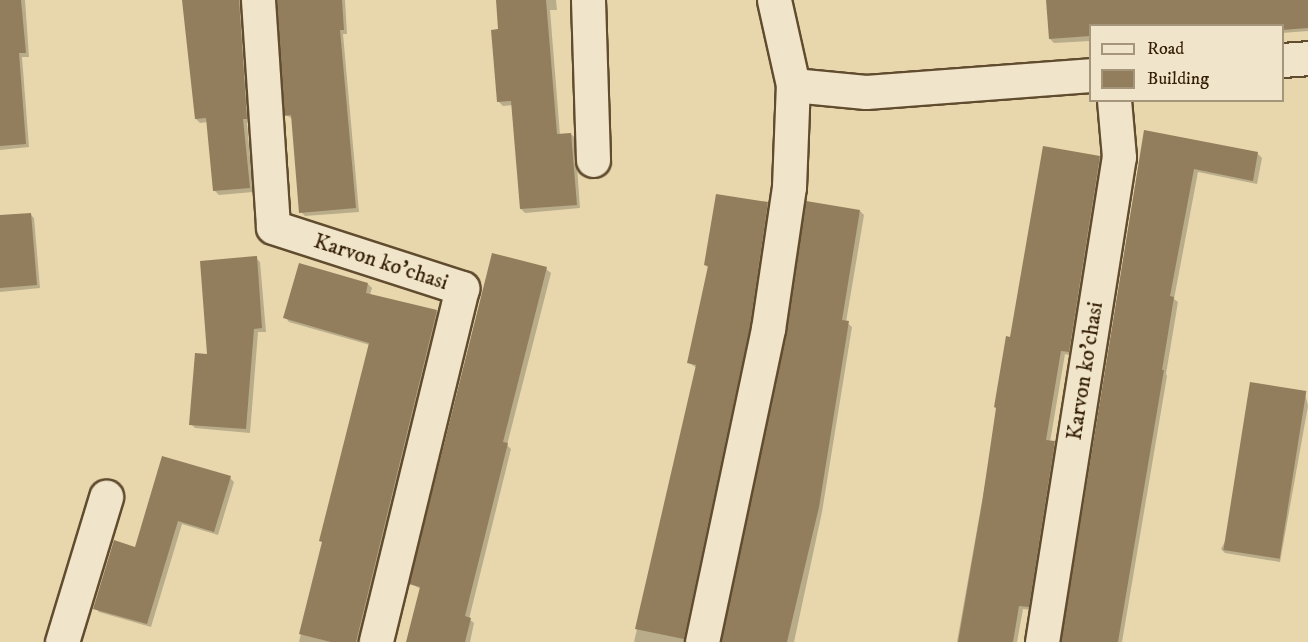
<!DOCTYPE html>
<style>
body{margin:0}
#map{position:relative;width:1308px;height:642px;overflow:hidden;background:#e8d7ad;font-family:"IM FELL DW Pica",serif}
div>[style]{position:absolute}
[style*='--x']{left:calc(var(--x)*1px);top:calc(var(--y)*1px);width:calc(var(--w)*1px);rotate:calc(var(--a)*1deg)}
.shadow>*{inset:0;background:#0003}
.building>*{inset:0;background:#927e5c;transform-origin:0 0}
.roads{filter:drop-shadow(2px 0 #614c2f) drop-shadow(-2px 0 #614c2f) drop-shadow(0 2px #614c2f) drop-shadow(0 -2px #614c2f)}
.minor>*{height:33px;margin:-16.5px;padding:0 16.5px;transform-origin:16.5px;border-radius:16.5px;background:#f0e5ca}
span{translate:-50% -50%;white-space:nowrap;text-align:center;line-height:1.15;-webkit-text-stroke:6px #f0e5ca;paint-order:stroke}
.street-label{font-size:22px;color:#341e05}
.legend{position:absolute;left:1089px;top:24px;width:195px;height:78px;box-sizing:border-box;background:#f0e5ca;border:2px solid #a5957b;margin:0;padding:8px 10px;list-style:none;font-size:18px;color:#341e05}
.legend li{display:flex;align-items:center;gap:12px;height:30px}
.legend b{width:30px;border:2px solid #a5957b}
</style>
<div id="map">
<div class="shadow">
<div style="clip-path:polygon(0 0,25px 0,29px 57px,22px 57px,29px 147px,0 150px)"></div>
<div style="clip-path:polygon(184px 0,244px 0,251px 122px,247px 123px,253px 192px,219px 195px,215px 191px,208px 122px,200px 123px,196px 119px)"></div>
<div style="clip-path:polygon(278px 0,345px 0,347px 34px,343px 34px,359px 212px,305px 216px,301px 212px,293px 119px,286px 115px)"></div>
<div style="clip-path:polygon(497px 0,556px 0,557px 10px,550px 10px,560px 135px,571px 134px,575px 138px,580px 208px,525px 213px,521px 209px,513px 105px,503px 106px,498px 101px,500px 31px)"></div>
<div style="clip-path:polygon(1047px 0,1308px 0,1308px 31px,1282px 33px,1282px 26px,1090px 26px,1090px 41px,1054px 43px,1050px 39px)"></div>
<div style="clip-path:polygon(1145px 132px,1258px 154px,1262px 158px,1257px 184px,1198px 172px,1174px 299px,1178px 302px,1166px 374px,1167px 376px,1122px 642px,1061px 642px)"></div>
<div style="clip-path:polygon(1099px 158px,1104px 162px,1073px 356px,1065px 354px,1050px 442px,1058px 447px,1032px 610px,1023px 609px,1017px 642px,957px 642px,1011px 338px)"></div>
<div style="clip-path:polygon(767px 204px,771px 208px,753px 330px,687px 642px,634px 642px,697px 368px,689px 363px,709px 268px,705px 265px)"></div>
<div style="clip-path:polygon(860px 211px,864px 215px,846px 322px,852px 327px,822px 512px,794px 642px,723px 642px)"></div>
<div style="clip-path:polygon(30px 214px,34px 218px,40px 288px,0 292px,0 217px)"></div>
<div style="clip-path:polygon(256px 258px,260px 262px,266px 332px,258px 332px,250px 433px,195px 428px,191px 424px,208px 355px)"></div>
<div style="clip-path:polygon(546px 269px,551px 273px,507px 445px,511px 449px,469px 619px,474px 623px,470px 642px,407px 642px,421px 589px,411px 584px)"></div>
<div style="clip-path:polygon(368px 284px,372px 288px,370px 295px,437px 312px,441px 316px,362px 642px,299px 642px,370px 345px,289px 322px,285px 317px)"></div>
<div style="clip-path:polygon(1305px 393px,1308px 406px,1280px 562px,1225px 553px,1221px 549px)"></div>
<div style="clip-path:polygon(230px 478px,234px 482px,218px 535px,182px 524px,151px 627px,99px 612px,95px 608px,136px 548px)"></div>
</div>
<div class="building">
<div style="clip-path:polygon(0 0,21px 0,26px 53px,19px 53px,26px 144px,0 146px)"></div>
<div style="clip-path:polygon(182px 0,239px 0,247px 119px,243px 119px,250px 188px,213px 191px,206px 118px,195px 119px)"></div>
<div style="clip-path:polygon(277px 0,342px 0,344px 30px,340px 30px,356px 208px,299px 213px,291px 115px,284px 116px)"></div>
<div style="clip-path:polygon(496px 0,546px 0,557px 134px,571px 133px,577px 205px,520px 209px,511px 101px,497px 102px,491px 30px,498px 29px)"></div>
<div style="clip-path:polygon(1046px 0,1308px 0,1308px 28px,1282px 30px,1282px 26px,1090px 26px,1090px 36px,1049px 39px)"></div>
<div style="clip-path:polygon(1144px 130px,1258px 152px,1253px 181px,1194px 169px,1170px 296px,1174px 297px,1162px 370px,1164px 370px,1118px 642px,1061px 642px)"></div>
<div style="clip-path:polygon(1043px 146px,1100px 156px,1069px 352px,1061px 351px,1046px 440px,1055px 441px,1029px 607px,1019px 606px,1013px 642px,958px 642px,982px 503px,996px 408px,994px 407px,1006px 336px,1010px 337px)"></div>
<div style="clip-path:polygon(716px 194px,768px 202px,750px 326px,684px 639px,635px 629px,696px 365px,687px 363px,708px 266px,704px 265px)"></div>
<div style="clip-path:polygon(806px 201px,860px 210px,842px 320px,849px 321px,819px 507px,787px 642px,721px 642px,786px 333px)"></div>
<div style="clip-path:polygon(31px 213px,37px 285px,0 288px,0 215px)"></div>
<div style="clip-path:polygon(492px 253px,547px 267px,503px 442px,508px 443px,465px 616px,471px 618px,465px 642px,406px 642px,420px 587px,409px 584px)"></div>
<div style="clip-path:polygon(257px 256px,262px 328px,254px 329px,246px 429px,189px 425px,195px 353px,207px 354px,200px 261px)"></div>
<div style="clip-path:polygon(299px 263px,368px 283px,366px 293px,437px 310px,356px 642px,331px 642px,299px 634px,322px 542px,319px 541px,369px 343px,283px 318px)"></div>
<div style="left:1250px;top:382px;width:57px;height:170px;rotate:9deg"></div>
<div style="clip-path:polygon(162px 456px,231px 476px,214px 532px,178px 521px,147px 624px,93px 609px,114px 540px,135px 547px)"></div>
</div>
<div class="roads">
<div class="minor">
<div style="--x:258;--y:0;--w:227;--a:86.2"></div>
<div style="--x:273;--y:227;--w:199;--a:17.9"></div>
<div style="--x:462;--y:288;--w:364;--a:103.7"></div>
<div style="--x:588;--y:0;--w:160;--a:88.2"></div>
<div style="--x:1282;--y:60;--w:26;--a:-4"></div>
<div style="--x:793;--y:85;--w:73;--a:5.5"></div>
<div style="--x:866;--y:92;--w:225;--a:-4.3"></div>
<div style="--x:62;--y:642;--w:152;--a:-73.1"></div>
<div style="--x:702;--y:642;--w:320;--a:-78.1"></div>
<div style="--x:768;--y:329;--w:144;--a:-81.6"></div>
<div style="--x:789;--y:187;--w:102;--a:-87.8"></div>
<div style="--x:793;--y:85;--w:87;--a:-102.6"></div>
<div style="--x:1042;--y:642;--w:491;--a:-81"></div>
<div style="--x:1119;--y:157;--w:57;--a:-95"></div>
</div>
</div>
<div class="street-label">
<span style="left:381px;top:262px;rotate:18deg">Karvon ko'chasi</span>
<span style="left:1085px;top:371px;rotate:-81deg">Karvon ko'chasi</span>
</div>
<ul class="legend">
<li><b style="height:8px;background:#f0e5ca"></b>Road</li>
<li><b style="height:16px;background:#927e5c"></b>Building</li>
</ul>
</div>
